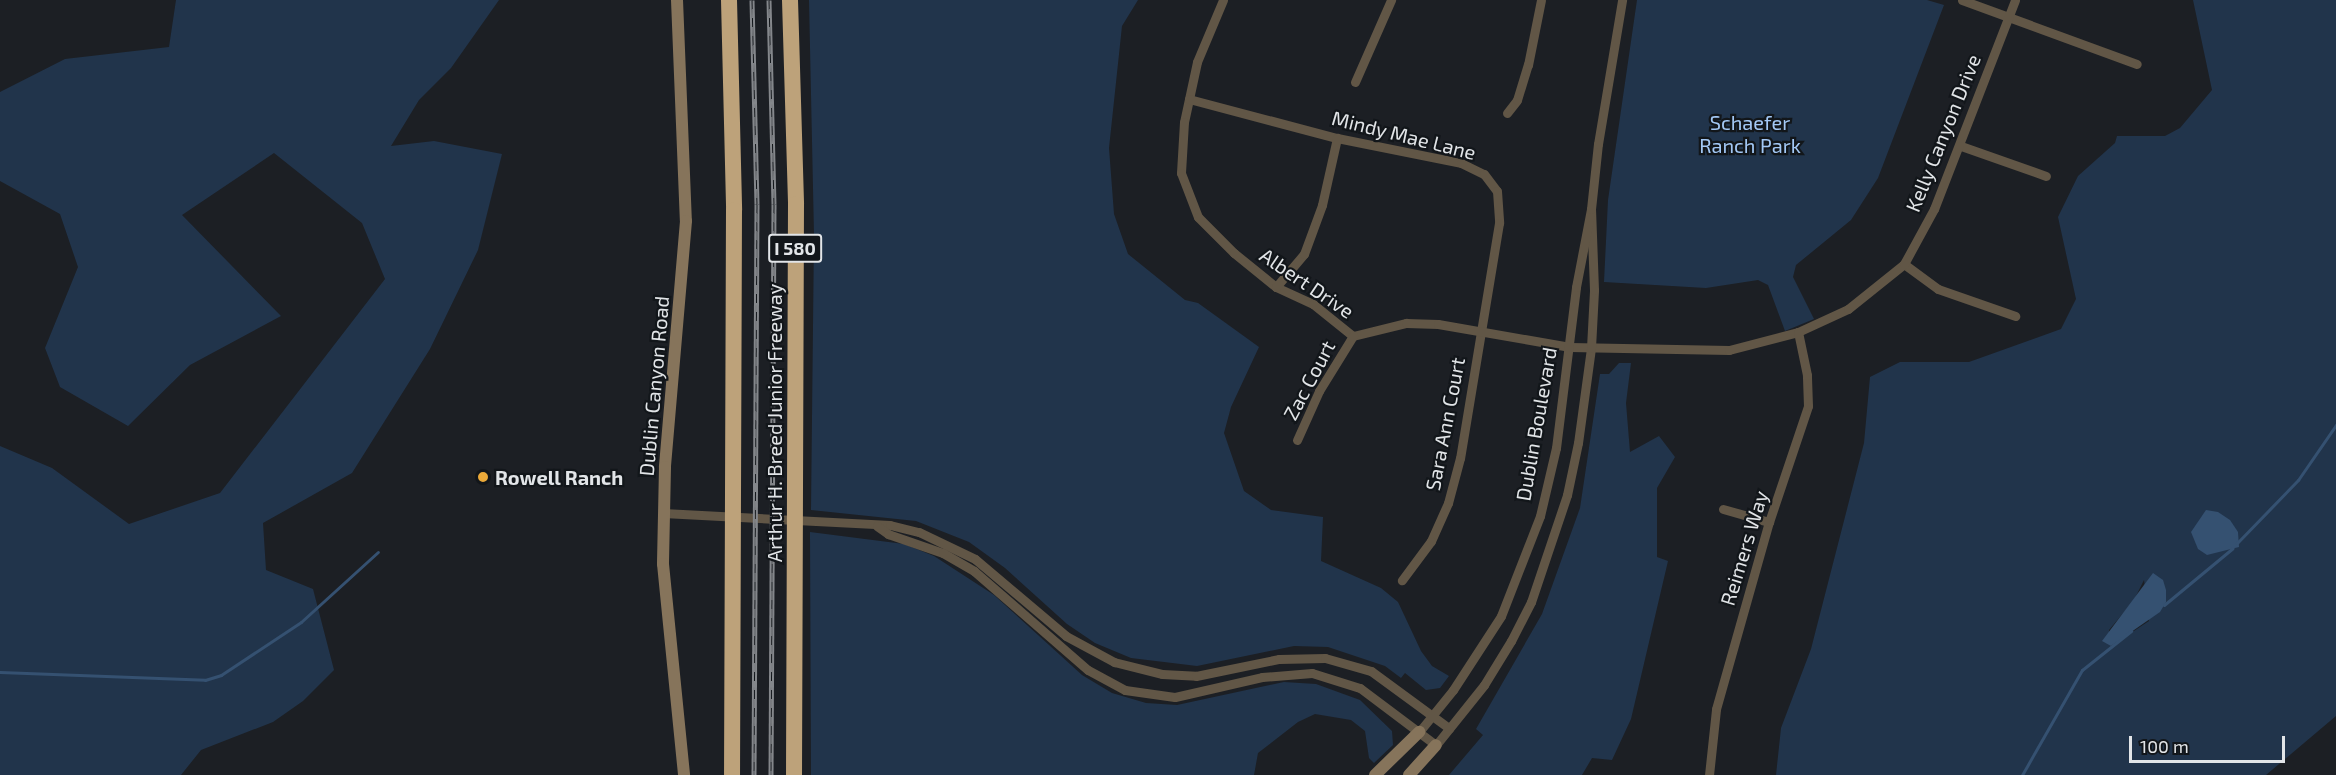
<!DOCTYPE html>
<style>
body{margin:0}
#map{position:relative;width:2336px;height:775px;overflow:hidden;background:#1c1f24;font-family:"Exo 2",sans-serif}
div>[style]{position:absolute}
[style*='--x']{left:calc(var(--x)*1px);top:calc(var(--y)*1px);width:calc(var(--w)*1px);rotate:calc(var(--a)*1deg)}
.green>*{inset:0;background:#21344b}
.water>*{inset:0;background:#355171}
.stream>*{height:3px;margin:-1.5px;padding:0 1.5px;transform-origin:1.5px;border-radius:1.5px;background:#355171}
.street>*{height:9px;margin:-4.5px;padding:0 4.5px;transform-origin:4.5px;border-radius:4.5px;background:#615646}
.secondary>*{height:12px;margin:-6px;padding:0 6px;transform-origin:6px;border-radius:6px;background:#86745b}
.highway>*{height:16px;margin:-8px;padding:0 8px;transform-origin:8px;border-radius:8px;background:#bda27a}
.rail>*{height:5px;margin-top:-2.5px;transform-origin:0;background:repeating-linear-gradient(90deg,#12161a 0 9px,#84878b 0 18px);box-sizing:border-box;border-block:2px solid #84878b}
.dots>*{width:16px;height:16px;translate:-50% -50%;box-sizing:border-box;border:3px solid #12161a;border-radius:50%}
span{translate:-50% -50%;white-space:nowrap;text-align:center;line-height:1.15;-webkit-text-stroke:4.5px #12161a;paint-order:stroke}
.shield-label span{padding:2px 4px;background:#12161a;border:2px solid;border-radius:4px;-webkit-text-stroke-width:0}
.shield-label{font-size:18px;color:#e2e5e8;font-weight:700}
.park-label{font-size:20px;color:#a3c8f5}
.street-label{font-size:20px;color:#e2e5e8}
.poi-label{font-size:20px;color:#e2e5e8;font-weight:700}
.left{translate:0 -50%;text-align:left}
.scale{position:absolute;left:2129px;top:736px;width:156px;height:27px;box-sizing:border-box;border:3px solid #e2e5e8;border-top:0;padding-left:8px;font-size:18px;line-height:21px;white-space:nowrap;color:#e2e5e8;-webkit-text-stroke:4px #12161a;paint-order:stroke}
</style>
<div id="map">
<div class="green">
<div style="clip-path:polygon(176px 0,499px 0,451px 68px,419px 100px,391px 146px,434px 141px,502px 154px,478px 250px,430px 349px,352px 473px,263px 523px,266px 570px,313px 589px,334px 670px,303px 701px,273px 722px,201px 750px,181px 775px,0 775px,0 446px,52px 468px,129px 524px,220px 493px,385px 279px,362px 223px,274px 153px,182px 215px,281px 316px,190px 365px,128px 426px,60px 387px,45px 348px,78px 267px,60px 214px,0 181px,0 92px,65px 59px,169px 47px)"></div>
<div style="clip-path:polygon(809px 0,1138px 0,1122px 26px,1109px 148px,1114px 214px,1128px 254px,1185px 300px,1198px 303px,1259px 347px,1231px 407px,1224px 433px,1244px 491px,1271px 510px,1323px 517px,1321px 561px,1381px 588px,1398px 602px,1421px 651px,1432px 666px,1449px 676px,1440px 688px,1426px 690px,1405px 673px,1401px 678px,1385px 666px,1328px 647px,1294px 646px,1197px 666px,1131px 658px,1095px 643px,1067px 624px,1005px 568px,969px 542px,916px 521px,811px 510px,814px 235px)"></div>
<div style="clip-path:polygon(1637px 0,1927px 0,1944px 5px,1878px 178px,1851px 220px,1796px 265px,1793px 277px,1814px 319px,1785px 331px,1768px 285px,1758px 280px,1706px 288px,1604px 282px,1608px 200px)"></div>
<div style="clip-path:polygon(evenodd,2193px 0,2336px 0,2336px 716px,2266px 775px,1776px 775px,1781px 728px,1811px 649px,1864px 443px,1870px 377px,1900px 362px,1969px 362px,2061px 329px,2076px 299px,2058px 217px,2078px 176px,2115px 143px,2117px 136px,2165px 136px,2180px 128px,2212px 90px,2193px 0,2144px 580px,2149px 621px,2111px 646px,2109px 630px,2134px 600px,2144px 580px)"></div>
<div style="clip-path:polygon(1619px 363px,1631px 363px,1626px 403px,1630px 452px,1659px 436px,1675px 457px,1657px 488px,1657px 557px,1668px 561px,1631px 719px,1612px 760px,1592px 758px,1582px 775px,1449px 775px,1483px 735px,1476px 729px,1542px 614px,1580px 508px,1600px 374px,1609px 374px)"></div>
<div style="clip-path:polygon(810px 532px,904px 544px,934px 556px,994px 595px,1082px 675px,1112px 693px,1146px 703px,1177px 705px,1284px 682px,1316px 684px,1360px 700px,1392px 731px,1393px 745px,1374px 763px,1369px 758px,1365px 731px,1351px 720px,1315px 714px,1298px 722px,1258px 753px,1254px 775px,811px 775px)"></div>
</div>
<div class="water">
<div style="clip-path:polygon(2206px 510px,2218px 512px,2230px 520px,2238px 532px,2239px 547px,2207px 555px,2198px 549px,2191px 532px)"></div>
<div style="clip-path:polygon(2153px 573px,2163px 580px,2166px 590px,2166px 602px,2160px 612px,2111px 646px,2102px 641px)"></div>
</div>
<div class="stream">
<div style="--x:2237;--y:543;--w:88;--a:-45.9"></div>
<div style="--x:2298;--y:480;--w:67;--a:-55.4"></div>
<div style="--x:2164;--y:605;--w:89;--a:-39.6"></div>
<div style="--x:0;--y:672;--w:205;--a:2.2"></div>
<div style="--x:205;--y:680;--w:17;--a:-17"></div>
<div style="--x:221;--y:675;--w:96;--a:-33.5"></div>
<div style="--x:301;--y:622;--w:104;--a:-42.3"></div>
<div style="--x:2022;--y:775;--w:121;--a:-60.3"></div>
<div style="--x:2082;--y:670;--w:63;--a:-38.5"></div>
</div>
<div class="street">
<div style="--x:1223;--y:0;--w:67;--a:112.8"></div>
<div style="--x:1197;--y:62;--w:61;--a:102.2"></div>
<div style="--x:1184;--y:122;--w:51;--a:93.4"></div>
<div style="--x:1181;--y:173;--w:47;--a:68.9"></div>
<div style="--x:1198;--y:217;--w:51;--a:45"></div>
<div style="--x:1234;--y:253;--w:54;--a:39"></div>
<div style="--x:1276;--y:287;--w:41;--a:24.7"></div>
<div style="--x:1313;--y:304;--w:51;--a:38.7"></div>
<div style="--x:1962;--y:0;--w:186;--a:20.1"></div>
<div style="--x:1355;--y:82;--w:90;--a:-66.3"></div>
<div style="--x:1189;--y:99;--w:153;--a:14.8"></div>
<div style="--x:1337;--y:138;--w:126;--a:11.4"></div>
<div style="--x:1461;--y:163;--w:25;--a:26"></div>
<div style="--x:1484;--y:174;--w:21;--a:53"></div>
<div style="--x:1497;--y:191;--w:32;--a:86"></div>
<div style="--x:1499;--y:223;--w:238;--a:99.4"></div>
<div style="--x:1460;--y:458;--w:47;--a:104.9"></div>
<div style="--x:1448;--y:503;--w:42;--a:114.1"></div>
<div style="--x:1431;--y:541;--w:49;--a:126.6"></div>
<div style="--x:1507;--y:113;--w:16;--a:-52"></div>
<div style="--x:1517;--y:100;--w:37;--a:-73"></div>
<div style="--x:1528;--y:65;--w:66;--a:-78.7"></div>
<div style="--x:1961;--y:146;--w:90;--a:19.4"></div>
<div style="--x:1904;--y:264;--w:42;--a:36.3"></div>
<div style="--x:1938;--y:289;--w:82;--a:19.3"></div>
<div style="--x:1276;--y:287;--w:43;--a:-49.7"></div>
<div style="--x:1304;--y:254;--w:52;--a:-69.8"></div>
<div style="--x:1322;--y:205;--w:69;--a:-77.4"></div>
<div style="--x:1353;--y:336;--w:55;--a:-13.8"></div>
<div style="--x:1406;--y:323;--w:32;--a:2"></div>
<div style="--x:1438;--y:324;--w:134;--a:9.9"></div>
<div style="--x:1570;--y:347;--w:159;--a:1.1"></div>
<div style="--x:1729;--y:350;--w:71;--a:-14.6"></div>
<div style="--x:1798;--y:332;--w:55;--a:-24.7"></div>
<div style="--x:1848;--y:309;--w:72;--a:-38.8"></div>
<div style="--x:1904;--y:264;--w:63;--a:-61.4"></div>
<div style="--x:1934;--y:209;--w:224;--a:-68.8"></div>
<div style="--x:1297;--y:440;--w:54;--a:-65.8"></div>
<div style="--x:1319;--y:391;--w:65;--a:-58.3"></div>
<div style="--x:1723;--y:509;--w:48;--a:15.8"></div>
<div style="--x:663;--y:513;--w:227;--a:3"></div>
<div style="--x:890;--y:525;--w:30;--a:14"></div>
<div style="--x:919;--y:532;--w:62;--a:25.7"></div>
<div style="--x:975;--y:559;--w:119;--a:40.2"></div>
<div style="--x:1066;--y:636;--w:55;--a:28.4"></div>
<div style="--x:1114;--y:662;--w:49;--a:14"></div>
<div style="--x:1162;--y:674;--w:34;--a:3"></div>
<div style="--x:1196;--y:676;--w:85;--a:-11.6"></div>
<div style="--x:1279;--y:659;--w:46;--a:-1.2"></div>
<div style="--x:1325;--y:658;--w:48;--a:15.8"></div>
<div style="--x:1371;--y:671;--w:97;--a:36.2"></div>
<div style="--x:877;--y:526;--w:14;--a:36"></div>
<div style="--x:888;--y:534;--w:58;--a:19.1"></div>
<div style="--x:943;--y:553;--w:36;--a:30"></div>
<div style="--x:974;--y:571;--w:151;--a:41"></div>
<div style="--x:1088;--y:670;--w:42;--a:28.4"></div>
<div style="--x:1125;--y:690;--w:50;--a:8"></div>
<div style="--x:1175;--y:697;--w:89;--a:-12.9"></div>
<div style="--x:1262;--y:677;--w:50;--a:-4.6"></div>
<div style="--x:1312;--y:673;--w:50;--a:17.4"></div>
<div style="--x:1360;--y:688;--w:95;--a:36.9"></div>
<div style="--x:1436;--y:745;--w:77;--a:-51.3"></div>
<div style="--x:1484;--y:685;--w:52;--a:-58.5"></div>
<div style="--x:1511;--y:641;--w:44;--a:-62.9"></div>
<div style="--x:1531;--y:602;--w:113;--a:-71.4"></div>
<div style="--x:1567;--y:495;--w:53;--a:-78.1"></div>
<div style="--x:1578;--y:443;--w:96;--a:-82.2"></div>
<div style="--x:1591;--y:348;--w:58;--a:-87"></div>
<div style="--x:1594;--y:290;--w:81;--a:-92.1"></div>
<div style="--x:1419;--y:732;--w:54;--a:-51"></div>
<div style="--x:1453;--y:690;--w:88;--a:-57"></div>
<div style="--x:1501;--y:616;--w:107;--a:-68.7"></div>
<div style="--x:1540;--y:516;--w:70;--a:-76.8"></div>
<div style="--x:1556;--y:448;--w:162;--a:-82.9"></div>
<div style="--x:1576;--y:287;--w:79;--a:-79.1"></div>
<div style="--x:1591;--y:209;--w:65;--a:-83.9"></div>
<div style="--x:1598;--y:144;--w:146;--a:-80.5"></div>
<div style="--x:1709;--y:775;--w:66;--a:-83.9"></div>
<div style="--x:1716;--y:709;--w:194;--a:-74.2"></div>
<div style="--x:1769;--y:522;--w:122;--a:-71.4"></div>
<div style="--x:1808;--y:406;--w:31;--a:-92"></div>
<div style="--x:1807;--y:375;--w:44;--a:-101.8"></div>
</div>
<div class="secondary">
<div style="--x:677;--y:0;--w:221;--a:87.7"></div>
<div style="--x:686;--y:221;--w:247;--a:94.9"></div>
<div style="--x:665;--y:467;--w:97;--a:91.2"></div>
<div style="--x:663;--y:564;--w:212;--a:84.3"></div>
<div style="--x:1375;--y:775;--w:62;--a:-44.3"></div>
<div style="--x:1409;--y:775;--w:40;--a:-48"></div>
</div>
<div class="highway">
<div style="--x:729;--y:0;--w:210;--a:88.6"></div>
<div style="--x:734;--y:210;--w:565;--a:90.2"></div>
<div style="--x:790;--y:0;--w:204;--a:88.3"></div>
<div style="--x:796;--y:204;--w:571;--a:90.2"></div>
</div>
<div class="rail">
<div style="--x:752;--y:0;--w:204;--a:88.6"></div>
<div style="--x:757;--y:204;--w:571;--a:90.3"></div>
<div style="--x:769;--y:0;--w:204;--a:88.6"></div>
<div style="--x:774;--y:204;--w:571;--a:90.3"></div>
</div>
<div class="dots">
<div style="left:483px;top:477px;background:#eba939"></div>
</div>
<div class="shield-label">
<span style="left:795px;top:248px">I 580</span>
</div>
<div class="park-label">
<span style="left:1750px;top:134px">Schaefer<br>Ranch Park</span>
</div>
<div class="street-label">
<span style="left:1943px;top:133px;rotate:-68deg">Kelly Canyon Drive</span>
<span style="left:1404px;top:135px;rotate:14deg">Mindy Mae Lane</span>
<span style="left:1307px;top:283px;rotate:34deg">Albert Drive</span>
<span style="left:1309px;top:380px;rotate:-62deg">Zac Court</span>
<span style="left:654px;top:386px;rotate:-85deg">Dublin Canyon Road</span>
<span style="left:774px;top:423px;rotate:-90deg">Arthur H. Breed Junior Freeway</span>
<span style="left:1445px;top:424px;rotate:-79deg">Sara Ann Court</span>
<span style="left:1536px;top:424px;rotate:-80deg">Dublin Boulevard</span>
<span style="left:1744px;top:548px;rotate:-73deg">Reimers Way</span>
</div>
<div class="poi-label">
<span class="left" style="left:495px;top:477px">Rowell Ranch</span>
</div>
<div class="scale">100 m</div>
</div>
